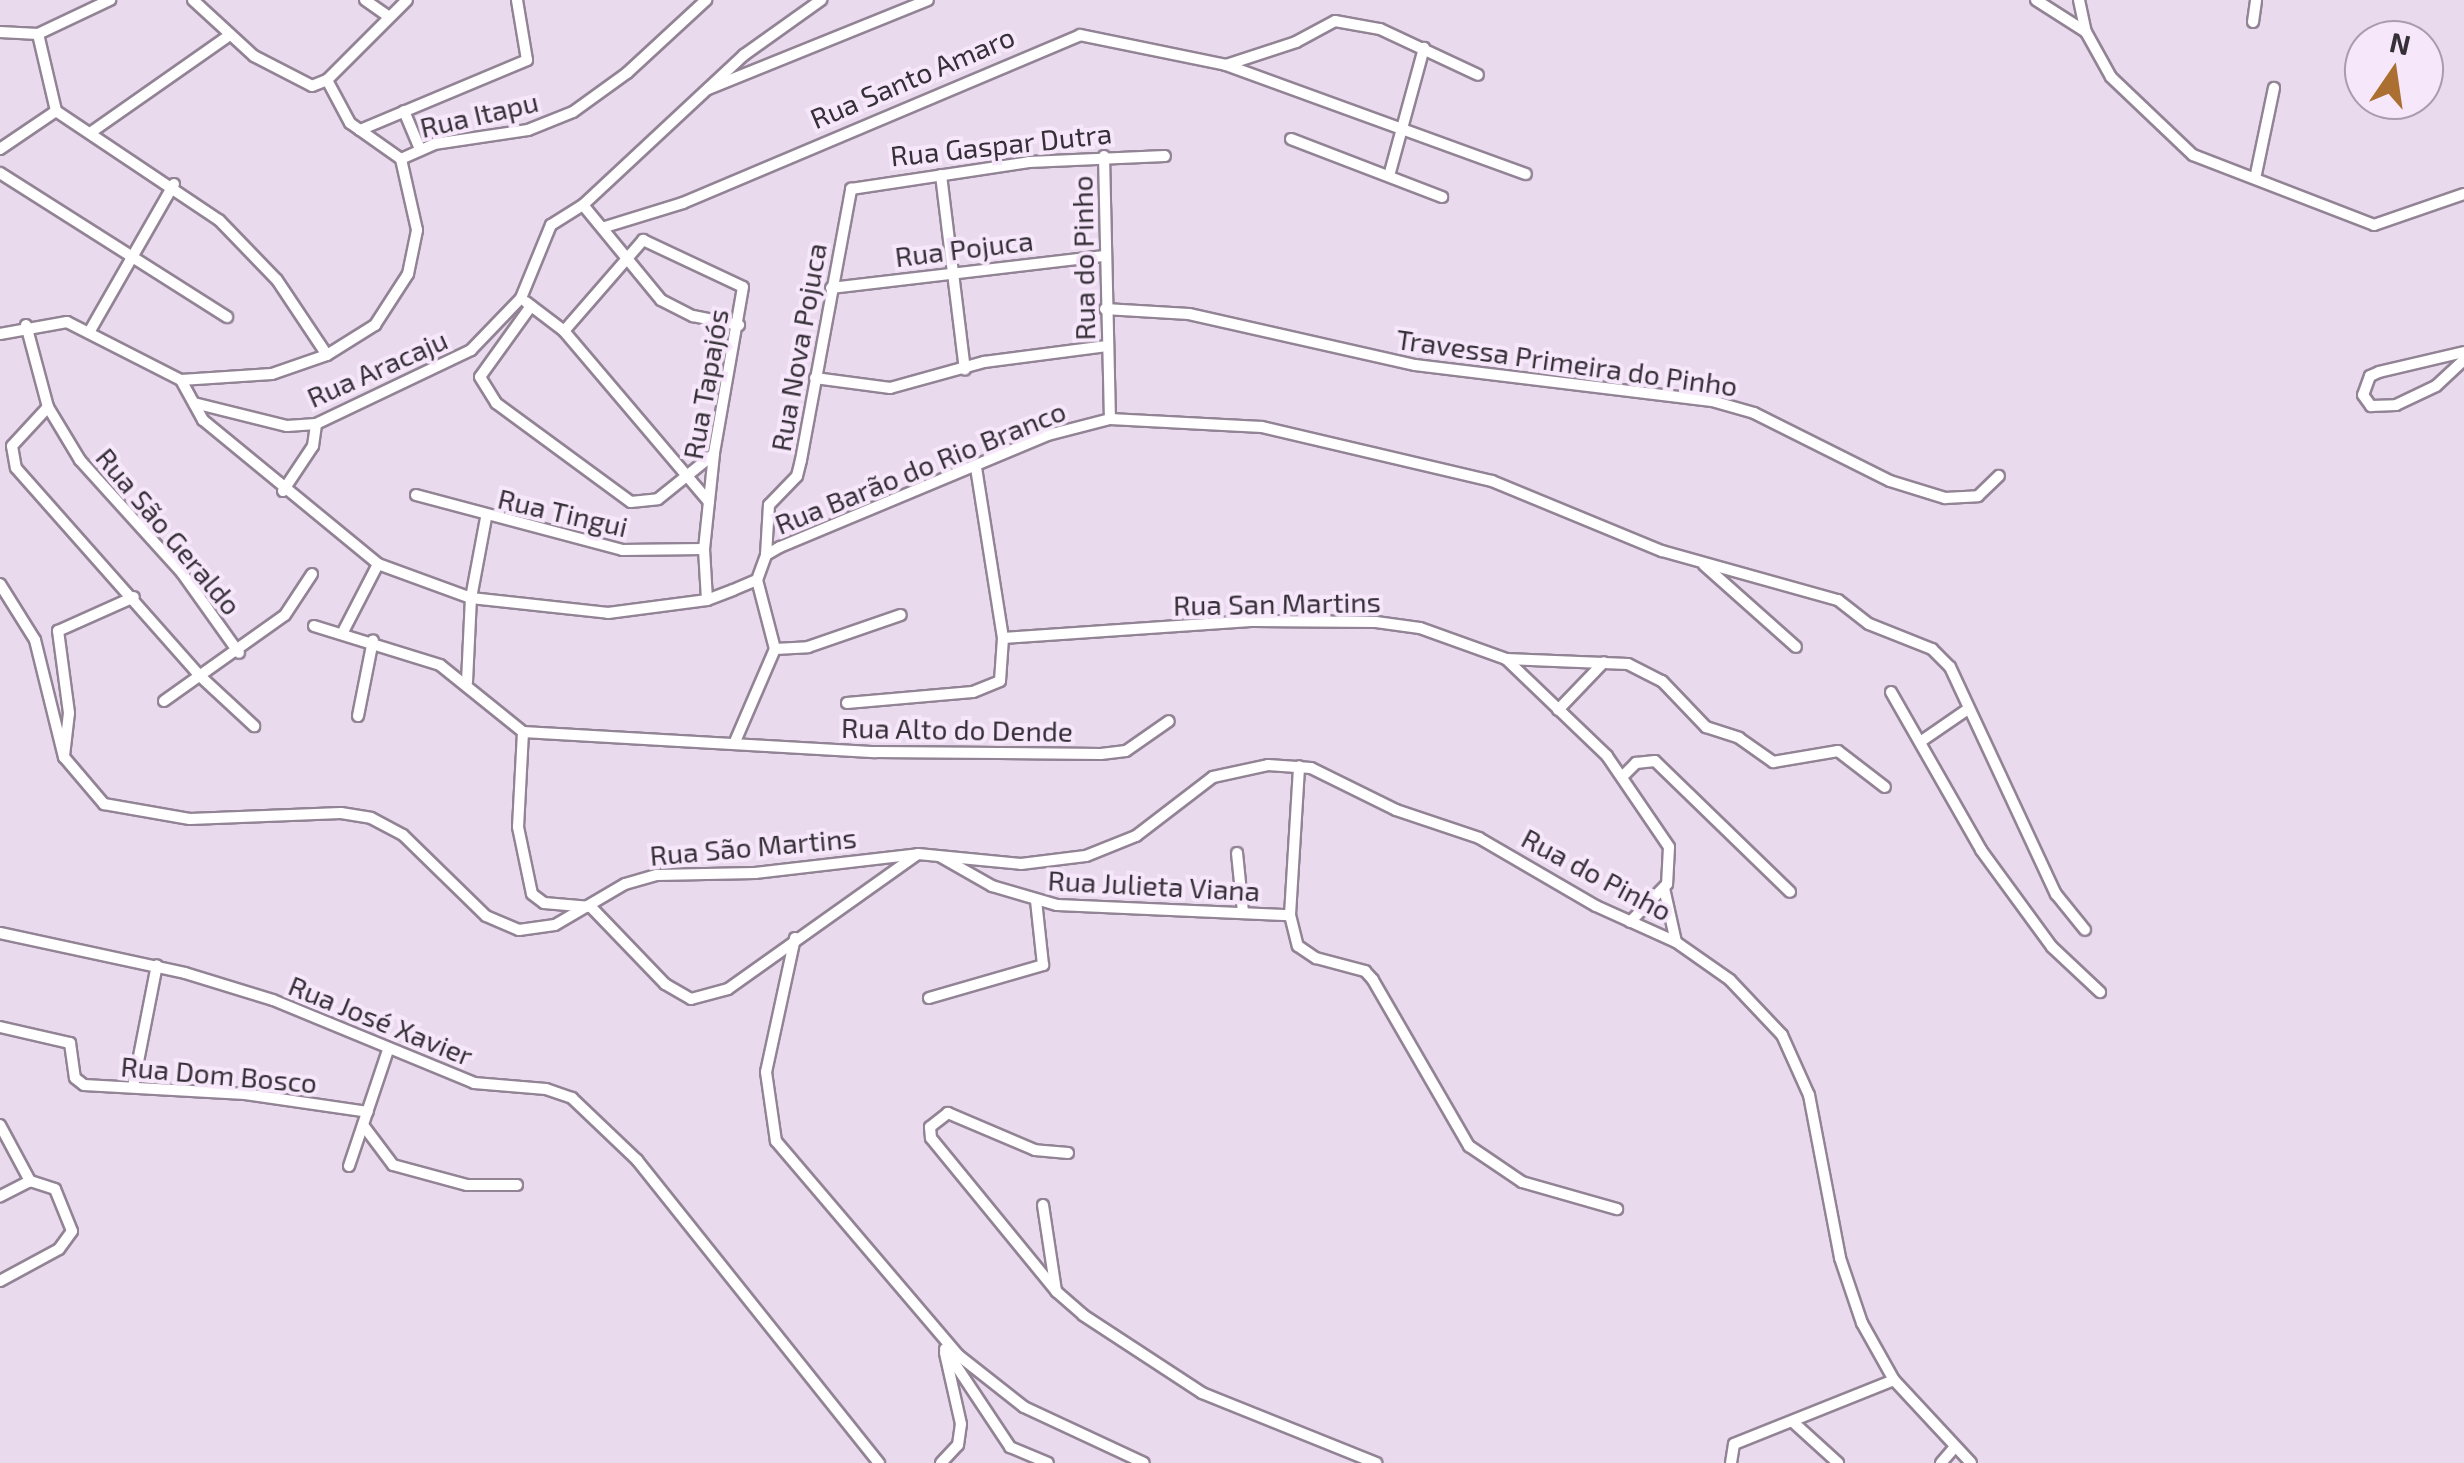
<!DOCTYPE html>
<meta charset="utf-8">
<style>
body{margin:0}
#map{position:relative;width:2464px;height:1463px;overflow:hidden;background:#e9daed;font-family:"Exo 2",sans-serif}
div>[style]{position:absolute}
[style*='--x']{left:calc(var(--x)*1px);top:calc(var(--y)*1px);width:calc(var(--w)*1px);rotate:calc(var(--a)*1deg)}
.roads{filter:drop-shadow(2px 0 #928395) drop-shadow(-2px 0 #928395) drop-shadow(0 2px #928395) drop-shadow(0 -2px #928395)}
.street>*{height:10px;margin:-5px;padding:0 5px;transform-origin:5px;border-radius:5px;background:#fff}
span{translate:-50% -50%;white-space:nowrap;text-align:center;line-height:1.15;-webkit-text-stroke:8px #f7e7fb;paint-order:stroke}
.street-label{font-size:28px;color:#352f37}
.north{position:absolute;left:2344px;top:20px;width:100px;height:100px;box-sizing:border-box;background:#f7e7fb;border:2px solid #a99dad;border-radius:50%;rotate:13deg;font-size:28px;font-weight:700;line-height:40px;text-align:center;color:#352f37}
.north::after{content:'';display:block;margin:auto;width:35px;height:45px;background:#ab7031;clip-path:polygon(50% 0,100% 100%,50% 72%,0 100%)}
</style>
<div id="map">
<div class="roads">
<div class="street">
<div style="--x:193;--y:0;--w:83;--a:42.6"></div>
<div style="--x:254;--y:56;--w:65;--a:27.3"></div>
<div style="--x:312;--y:86;--w:16;--a:-22"></div>
<div style="--x:327;--y:80;--w:113;--a:-45"></div>
<div style="--x:365;--y:0;--w:29;--a:35"></div>
<div style="--x:2036;--y:0;--w:59;--a:32.6"></div>
<div style="--x:2079;--y:0;--w:33;--a:78"></div>
<div style="--x:2086;--y:32;--w:51;--a:60.9"></div>
<div style="--x:2111;--y:77;--w:113;--a:43.6"></div>
<div style="--x:2193;--y:155;--w:194;--a:21.1"></div>
<div style="--x:2374;--y:225;--w:95;--a:-19"></div>
<div style="--x:2253;--y:22;--w:22;--a:-82"></div>
<div style="--x:0;--y:32;--w:38;--a:3"></div>
<div style="--x:38;--y:34;--w:80;--a:-25.3"></div>
<div style="--x:38;--y:34;--w:79;--a:76.8"></div>
<div style="--x:56;--y:111;--w:196;--a:33.8"></div>
<div style="--x:219;--y:220;--w:83;--a:46"></div>
<div style="--x:277;--y:280;--w:90;--a:56.3"></div>
<div style="--x:1226;--y:65;--w:74;--a:-18.2"></div>
<div style="--x:1296;--y:42;--w:44;--a:-28.3"></div>
<div style="--x:1335;--y:21;--w:46;--a:10.1"></div>
<div style="--x:1380;--y:29;--w:108;--a:25.1"></div>
<div style="--x:327;--y:80;--w:49;--a:61.9"></div>
<div style="--x:350;--y:123;--w:62;--a:35.2"></div>
<div style="--x:708;--y:89;--w:237;--a:-22"></div>
<div style="--x:404;--y:111;--w:41;--a:67.2"></div>
<div style="--x:360;--y:130;--w:181;--a:-22.7"></div>
<div style="--x:527;--y:60;--w:61;--a:-99.5"></div>
<div style="--x:90;--y:133;--w:167;--a:-35"></div>
<div style="--x:1291;--y:139;--w:162;--a:21"></div>
<div style="--x:0;--y:149;--w:68;--a:-34.2"></div>
<div style="--x:1104;--y:156;--w:263;--a:88.7"></div>
<div style="--x:401;--y:159;--w:36;--a:-24"></div>
<div style="--x:434;--y:144;--w:95;--a:-8.5"></div>
<div style="--x:528;--y:130;--w:48;--a:-21.8"></div>
<div style="--x:573;--y:112;--w:67;--a:-35.8"></div>
<div style="--x:627;--y:73;--w:108;--a:-42.7"></div>
<div style="--x:0;--y:173;--w:269;--a:32.4"></div>
<div style="--x:2256;--y:174;--w:88;--a:-78.2"></div>
<div style="--x:941;--y:175;--w:196;--a:83"></div>
<div style="--x:1389;--y:176;--w:133;--a:-74.7"></div>
<div style="--x:583;--y:205;--w:123;--a:50.6"></div>
<div style="--x:661;--y:300;--w:36;--a:27"></div>
<div style="--x:693;--y:316;--w:47;--a:11.1"></div>
<div style="--x:605;--y:227;--w:82;--a:-17.1"></div>
<div style="--x:683;--y:203;--w:431;--a:-22.9"></div>
<div style="--x:1080;--y:35;--w:149;--a:11.6"></div>
<div style="--x:1226;--y:65;--w:319;--a:20"></div>
<div style="--x:831;--y:288;--w:273;--a:-6.7"></div>
<div style="--x:526;--y:302;--w:48;--a:37.3"></div>
<div style="--x:564;--y:331;--w:224;--a:49.7"></div>
<div style="--x:531;--y:306;--w:87;--a:125.7"></div>
<div style="--x:480;--y:377;--w:31;--a:58"></div>
<div style="--x:496;--y:403;--w:167;--a:36.3"></div>
<div style="--x:631;--y:502;--w:27;--a:-6"></div>
<div style="--x:658;--y:499;--w:72;--a:-38.8"></div>
<div style="--x:1105;--y:309;--w:84;--a:3.4"></div>
<div style="--x:1189;--y:314;--w:232;--a:12.7"></div>
<div style="--x:1415;--y:365;--w:299;--a:6.9"></div>
<div style="--x:1712;--y:401;--w:44;--a:15.9"></div>
<div style="--x:1754;--y:413;--w:152;--a:26.6"></div>
<div style="--x:1890;--y:481;--w:58;--a:17.2"></div>
<div style="--x:1945;--y:498;--w:33;--a:-3"></div>
<div style="--x:1978;--y:496;--w:29;--a:-44"></div>
<div style="--x:26;--y:325;--w:85;--a:75"></div>
<div style="--x:48;--y:407;--w:62;--a:58.9"></div>
<div style="--x:80;--y:460;--w:152;--a:47.9"></div>
<div style="--x:182;--y:573;--w:98;--a:54.5"></div>
<div style="--x:91;--y:329;--w:167;--a:-60.2"></div>
<div style="--x:564;--y:331;--w:121;--a:-49"></div>
<div style="--x:643;--y:240;--w:110;--a:25.2"></div>
<div style="--x:743;--y:287;--w:169;--a:99.9"></div>
<div style="--x:714;--y:454;--w:96;--a:96"></div>
<div style="--x:704;--y:549;--w:51;--a:86.6"></div>
<div style="--x:0;--y:334;--w:68;--a:-10.2"></div>
<div style="--x:67;--y:322;--w:128;--a:27"></div>
<div style="--x:181;--y:380;--w:91;--a:-3.8"></div>
<div style="--x:272;--y:374;--w:58;--a:-19.1"></div>
<div style="--x:327;--y:355;--w:57;--a:-32"></div>
<div style="--x:375;--y:325;--w:61;--a:-57.1"></div>
<div style="--x:408;--y:274;--w:45;--a:-78.4"></div>
<div style="--x:417;--y:230;--w:73;--a:-102.7"></div>
<div style="--x:2464;--y:352;--w:87;--a:166.8"></div>
<div style="--x:2379;--y:372;--w:10;--a:156"></div>
<div style="--x:2370;--y:376;--w:20;--a:110"></div>
<div style="--x:2363;--y:395;--w:14;--a:54"></div>
<div style="--x:2371;--y:406;--w:25;--a:-2"></div>
<div style="--x:2396;--y:405;--w:44;--a:-25.4"></div>
<div style="--x:2436;--y:386;--w:38;--a:-43"></div>
<div style="--x:815;--y:378;--w:76;--a:7.6"></div>
<div style="--x:890;--y:388;--w:98;--a:-15.5"></div>
<div style="--x:984;--y:362;--w:124;--a:-7.4"></div>
<div style="--x:181;--y:380;--w:46;--a:61.2"></div>
<div style="--x:203;--y:420;--w:227;--a:39.4"></div>
<div style="--x:378;--y:564;--w:99;--a:20.1"></div>
<div style="--x:471;--y:598;--w:138;--a:6.2"></div>
<div style="--x:608;--y:613;--w:100;--a:-7.5"></div>
<div style="--x:707;--y:600;--w:28;--a:-21"></div>
<div style="--x:733;--y:590;--w:26;--a:-23"></div>
<div style="--x:757;--y:580;--w:27;--a:-70"></div>
<div style="--x:766;--y:555;--w:16;--a:-30"></div>
<div style="--x:780;--y:547;--w:290;--a:-22.7"></div>
<div style="--x:1048;--y:435;--w:64;--a:-14.5"></div>
<div style="--x:1110;--y:419;--w:152;--a:3"></div>
<div style="--x:1262;--y:427;--w:236;--a:13.2"></div>
<div style="--x:1492;--y:481;--w:184;--a:22.4"></div>
<div style="--x:1662;--y:551;--w:183;--a:15.6"></div>
<div style="--x:1838;--y:600;--w:39;--a:38"></div>
<div style="--x:1869;--y:624;--w:68;--a:21.6"></div>
<div style="--x:1932;--y:649;--w:25;--a:45"></div>
<div style="--x:1950;--y:667;--w:251;--a:65"></div>
<div style="--x:2056;--y:894;--w:46;--a:51.1"></div>
<div style="--x:194;--y:403;--w:96;--a:13.9"></div>
<div style="--x:287;--y:426;--w:29;--a:-4"></div>
<div style="--x:316;--y:424;--w:172;--a:-25.5"></div>
<div style="--x:471;--y:350;--w:72;--a:-46.1"></div>
<div style="--x:521;--y:298;--w:79;--a:-67.7"></div>
<div style="--x:551;--y:225;--w:38;--a:-32"></div>
<div style="--x:583;--y:205;--w:220;--a:-43"></div>
<div style="--x:744;--y:55;--w:95;--a:-35.5"></div>
<div style="--x:48;--y:407;--w:53;--a:132.7"></div>
<div style="--x:12;--y:446;--w:22;--a:80"></div>
<div style="--x:16;--y:468;--w:278;--a:48.5"></div>
<div style="--x:200;--y:676;--w:74;--a:42.8"></div>
<div style="--x:283;--y:491;--w:54;--a:-56.3"></div>
<div style="--x:313;--y:446;--w:22;--a:-82"></div>
<div style="--x:416;--y:495;--w:213;--a:14.9"></div>
<div style="--x:622;--y:550;--w:82;--a:-0.7"></div>
<div style="--x:766;--y:555;--w:50;--a:-86.6"></div>
<div style="--x:769;--y:505;--w:40;--a:-46"></div>
<div style="--x:797;--y:476;--w:16;--a:-76"></div>
<div style="--x:801;--y:460;--w:276;--a:-79.5"></div>
<div style="--x:851;--y:189;--w:180;--a:-8.6"></div>
<div style="--x:1029;--y:162;--w:136;--a:-2.5"></div>
<div style="--x:1704;--y:565;--w:123;--a:41.7"></div>
<div style="--x:0;--y:584;--w:66;--a:58"></div>
<div style="--x:35;--y:640;--w:121;--a:76.1"></div>
<div style="--x:64;--y:757;--w:62;--a:49.6"></div>
<div style="--x:104;--y:804;--w:87;--a:9.9"></div>
<div style="--x:190;--y:819;--w:151;--a:-2.3"></div>
<div style="--x:341;--y:813;--w:30;--a:9"></div>
<div style="--x:371;--y:818;--w:36;--a:28"></div>
<div style="--x:403;--y:835;--w:116;--a:44.3"></div>
<div style="--x:486;--y:916;--w:36;--a:23"></div>
<div style="--x:519;--y:930;--w:36;--a:-8"></div>
<div style="--x:555;--y:925;--w:81;--a:-30.4"></div>
<div style="--x:625;--y:884;--w:33;--a:-16"></div>
<div style="--x:657;--y:875;--w:98;--a:-1.2"></div>
<div style="--x:755;--y:873;--w:164;--a:-6.6"></div>
<div style="--x:918;--y:854;--w:103;--a:5.5"></div>
<div style="--x:1021;--y:864;--w:65;--a:-7"></div>
<div style="--x:1086;--y:856;--w:54;--a:-21.8"></div>
<div style="--x:1136;--y:836;--w:97;--a:-37.5"></div>
<div style="--x:1213;--y:777;--w:56;--a:-12.3"></div>
<div style="--x:1268;--y:765;--w:43;--a:4"></div>
<div style="--x:1311;--y:768;--w:95;--a:26.3"></div>
<div style="--x:1396;--y:810;--w:88;--a:18.6"></div>
<div style="--x:1479;--y:838;--w:135;--a:30.2"></div>
<div style="--x:1596;--y:906;--w:88;--a:24.2"></div>
<div style="--x:1676;--y:942;--w:66;--a:35.1"></div>
<div style="--x:1730;--y:980;--w:76;--a:46.6"></div>
<div style="--x:1782;--y:1035;--w:66;--a:65.8"></div>
<div style="--x:1809;--y:1095;--w:166;--a:79.2"></div>
<div style="--x:1840;--y:1258;--w:69;--a:71.3"></div>
<div style="--x:1862;--y:1323;--w:65;--a:60.7"></div>
<div style="--x:1894;--y:1380;--w:113;--a:47.1"></div>
<div style="--x:314;--y:626;--w:132;--a:17.2"></div>
<div style="--x:440;--y:665;--w:107;--a:38.9"></div>
<div style="--x:523;--y:732;--w:353;--a:3.3"></div>
<div style="--x:875;--y:752;--w:226;--a:0.5"></div>
<div style="--x:1101;--y:754;--w:25;--a:-7"></div>
<div style="--x:1126;--y:751;--w:52;--a:-34.9"></div>
<div style="--x:344;--y:630;--w:74;--a:-62.7"></div>
<div style="--x:1003;--y:638;--w:252;--a:-3.9"></div>
<div style="--x:1254;--y:621;--w:122;--a:0.5"></div>
<div style="--x:1376;--y:622;--w:44;--a:7.8"></div>
<div style="--x:1420;--y:628;--w:91;--a:19.8"></div>
<div style="--x:1506;--y:659;--w:140;--a:43.8"></div>
<div style="--x:1607;--y:756;--w:110;--a:55.7"></div>
<div style="--x:1669;--y:847;--w:37;--a:93"></div>
<div style="--x:1667;--y:884;--w:53;--a:134.2"></div>
<div style="--x:775;--y:649;--w:33;--a:-3"></div>
<div style="--x:808;--y:647;--w:98;--a:-19"></div>
<div style="--x:1506;--y:659;--w:122;--a:2.3"></div>
<div style="--x:1628;--y:664;--w:38;--a:27"></div>
<div style="--x:1662;--y:681;--w:64;--a:46.3"></div>
<div style="--x:1706;--y:727;--w:35;--a:18"></div>
<div style="--x:1739;--y:738;--w:42;--a:35.2"></div>
<div style="--x:1773;--y:762;--w:66;--a:-9.6"></div>
<div style="--x:1838;--y:751;--w:59;--a:37.5"></div>
<div style="--x:467;--y:682;--w:84;--a:-87.3"></div>
<div style="--x:471;--y:598;--w:81;--a:-79.4"></div>
<div style="--x:1891;--y:692;--w:182;--a:60.3"></div>
<div style="--x:1981;--y:850;--w:120;--a:53.8"></div>
<div style="--x:2052;--y:947;--w:66;--a:43.2"></div>
<div style="--x:164;--y:701;--w:148;--a:-35.4"></div>
<div style="--x:285;--y:615;--w:49;--a:-56.6"></div>
<div style="--x:847;--y:703;--w:126;--a:-5"></div>
<div style="--x:973;--y:692;--w:29;--a:-22"></div>
<div style="--x:1000;--y:681;--w:43;--a:-86"></div>
<div style="--x:1003;--y:638;--w:173;--a:-99"></div>
<div style="--x:1558;--y:710;--w:66;--a:-46.2"></div>
<div style="--x:358;--y:716;--w:77;--a:-78.8"></div>
<div style="--x:523;--y:732;--w:95;--a:93"></div>
<div style="--x:518;--y:827;--w:68;--a:78.2"></div>
<div style="--x:532;--y:894;--w:15;--a:37"></div>
<div style="--x:544;--y:903;--w:47;--a:4.9"></div>
<div style="--x:591;--y:907;--w:107;--a:46.1"></div>
<div style="--x:665;--y:984;--w:30;--a:30"></div>
<div style="--x:691;--y:999;--w:38;--a:-15"></div>
<div style="--x:728;--y:989;--w:233;--a:-35.4"></div>
<div style="--x:1923;--y:740;--w:55;--a:-34.6"></div>
<div style="--x:734;--y:744;--w:103;--a:-66.7"></div>
<div style="--x:775;--y:649;--w:71;--a:-104.6"></div>
<div style="--x:64;--y:756;--w:43;--a:-83.4"></div>
<div style="--x:69;--y:713;--w:83;--a:-97.6"></div>
<div style="--x:58;--y:631;--w:83;--a:-24.1"></div>
<div style="--x:1622;--y:777;--w:20;--a:-45"></div>
<div style="--x:1636;--y:763;--w:19;--a:-6"></div>
<div style="--x:1655;--y:761;--w:188;--a:44.1"></div>
<div style="--x:1237;--y:853;--w:59;--a:84.2"></div>
<div style="--x:941;--y:857;--w:59;--a:29.6"></div>
<div style="--x:992;--y:886;--w:68;--a:16.3"></div>
<div style="--x:1057;--y:905;--w:233;--a:2.5"></div>
<div style="--x:1290;--y:915;--w:149;--a:-86.5"></div>
<div style="--x:1664;--y:888;--w:55;--a:77.5"></div>
<div style="--x:1290;--y:915;--w:32;--a:76"></div>
<div style="--x:1298;--y:946;--w:22;--a:34"></div>
<div style="--x:1316;--y:958;--w:51;--a:14.9"></div>
<div style="--x:1365;--y:971;--w:12;--a:48"></div>
<div style="--x:1373;--y:980;--w:192;--a:60"></div>
<div style="--x:1469;--y:1146;--w:64;--a:34.2"></div>
<div style="--x:1522;--y:1182;--w:99;--a:15.9"></div>
<div style="--x:0;--y:933;--w:189;--a:12.2"></div>
<div style="--x:185;--y:973;--w:92;--a:17.1"></div>
<div style="--x:273;--y:1000;--w:217;--a:22.4"></div>
<div style="--x:474;--y:1083;--w:72;--a:4.8"></div>
<div style="--x:546;--y:1089;--w:28;--a:19"></div>
<div style="--x:572;--y:1098;--w:90;--a:43.6"></div>
<div style="--x:637;--y:1160;--w:388;--a:51.4"></div>
<div style="--x:795;--y:938;--w:137;--a:102.2"></div>
<div style="--x:766;--y:1072;--w:70;--a:81.8"></div>
<div style="--x:776;--y:1141;--w:281;--a:49.6"></div>
<div style="--x:958;--y:1355;--w:84;--a:38.2"></div>
<div style="--x:1024;--y:1407;--w:132;--a:25"></div>
<div style="--x:929;--y:998;--w:119;--a:-16.1"></div>
<div style="--x:1043;--y:965;--w:64;--a:-96.2"></div>
<div style="--x:0;--y:1027;--w:72;--a:12.9"></div>
<div style="--x:70;--y:1043;--w:35;--a:82"></div>
<div style="--x:75;--y:1078;--w:11;--a:38"></div>
<div style="--x:84;--y:1085;--w:161;--a:3.2"></div>
<div style="--x:245;--y:1094;--w:124;--a:8.3"></div>
<div style="--x:133;--y:1087;--w:124;--a:-78.9"></div>
<div style="--x:0;--y:1125;--w:64;--a:61.8"></div>
<div style="--x:30;--y:1181;--w:34;--a:153"></div>
<div style="--x:363;--y:1125;--w:50;--a:53.1"></div>
<div style="--x:393;--y:1165;--w:77;--a:15.1"></div>
<div style="--x:467;--y:1185;--w:50;--a:0"></div>
<div style="--x:1068;--y:1153;--w:33;--a:-175"></div>
<div style="--x:1035;--y:1150;--w:95;--a:-157"></div>
<div style="--x:948;--y:1113;--w:23;--a:142"></div>
<div style="--x:930;--y:1127;--w:11;--a:85"></div>
<div style="--x:931;--y:1138;--w:199;--a:50.7"></div>
<div style="--x:1057;--y:1292;--w:35;--a:41"></div>
<div style="--x:1083;--y:1315;--w:142;--a:33.2"></div>
<div style="--x:1202;--y:1393;--w:188;--a:21.9"></div>
<div style="--x:349;--y:1166;--w:122;--a:-71.4"></div>
<div style="--x:1043;--y:1205;--w:87;--a:81.4"></div>
<div style="--x:0;--y:1281;--w:67;--a:-28.5"></div>
<div style="--x:59;--y:1249;--w:22;--a:-54"></div>
<div style="--x:72;--y:1231;--w:45;--a:-112"></div>
<div style="--x:55;--y:1189;--w:26;--a:-162"></div>
<div style="--x:945;--y:1349;--w:118;--a:56.4"></div>
<div style="--x:1010;--y:1447;--w:41;--a:22.8"></div>
<div style="--x:1793;--y:1422;--w:61;--a:42.3"></div>
<div style="--x:941;--y:1463;--w:25;--a:-47"></div>
<div style="--x:958;--y:1445;--w:21;--a:-82"></div>
<div style="--x:961;--y:1424;--w:73;--a:-102.7"></div>
<div style="--x:1731;--y:1463;--w:19;--a:-81"></div>
<div style="--x:1734;--y:1444;--w:172;--a:-21.8"></div>
<div style="--x:1941;--y:1463;--w:21;--a:-49"></div>
</div>
</div>
<div class="street-label">
<span style="left:912px;top:77px;rotate:-23deg">Rua Santo Amaro</span>
<span style="left:479px;top:114px;rotate:-13deg">Rua Itapu</span>
<span style="left:1001px;top:144px;rotate:-6deg">Rua Gaspar Dutra</span>
<span style="left:964px;top:248px;rotate:-7deg">Rua Pojuca</span>
<span style="left:1083px;top:258px;rotate:-91deg">Rua do Pinho</span>
<span style="left:798px;top:347px;rotate:-80deg">Rua Nova Pojuca</span>
<span style="left:1567px;top:362px;rotate:8deg">Travessa Primeira do Pinho</span>
<span style="left:377px;top:368px;rotate:-24deg">Rua Aracaju</span>
<span style="left:705px;top:384px;rotate:-80deg">Rua Tapajós</span>
<span style="left:920px;top:467px;rotate:-22deg">Rua Barão do Rio Branco</span>
<span style="left:563px;top:512px;rotate:13deg">Rua Tingui</span>
<span style="left:169px;top:531px;rotate:50deg">Rua São Geraldo</span>
<span style="left:1277px;top:603px;rotate:-1deg">Rua San Martins</span>
<span style="left:957px;top:729px;rotate:1deg">Rua Alto do Dende</span>
<span style="left:753px;top:846px;rotate:-5deg">Rua São Martins</span>
<span style="left:1597px;top:874px;rotate:28deg">Rua do Pinho</span>
<span style="left:1154px;top:885px;rotate:3deg">Rua Julieta Viana</span>
<span style="left:381px;top:1020px;rotate:22deg">Rua José Xavier</span>
<span style="left:219px;top:1074px;rotate:5deg">Rua Dom Bosco</span>
</div>
<div class="north">N</div>
</div>
